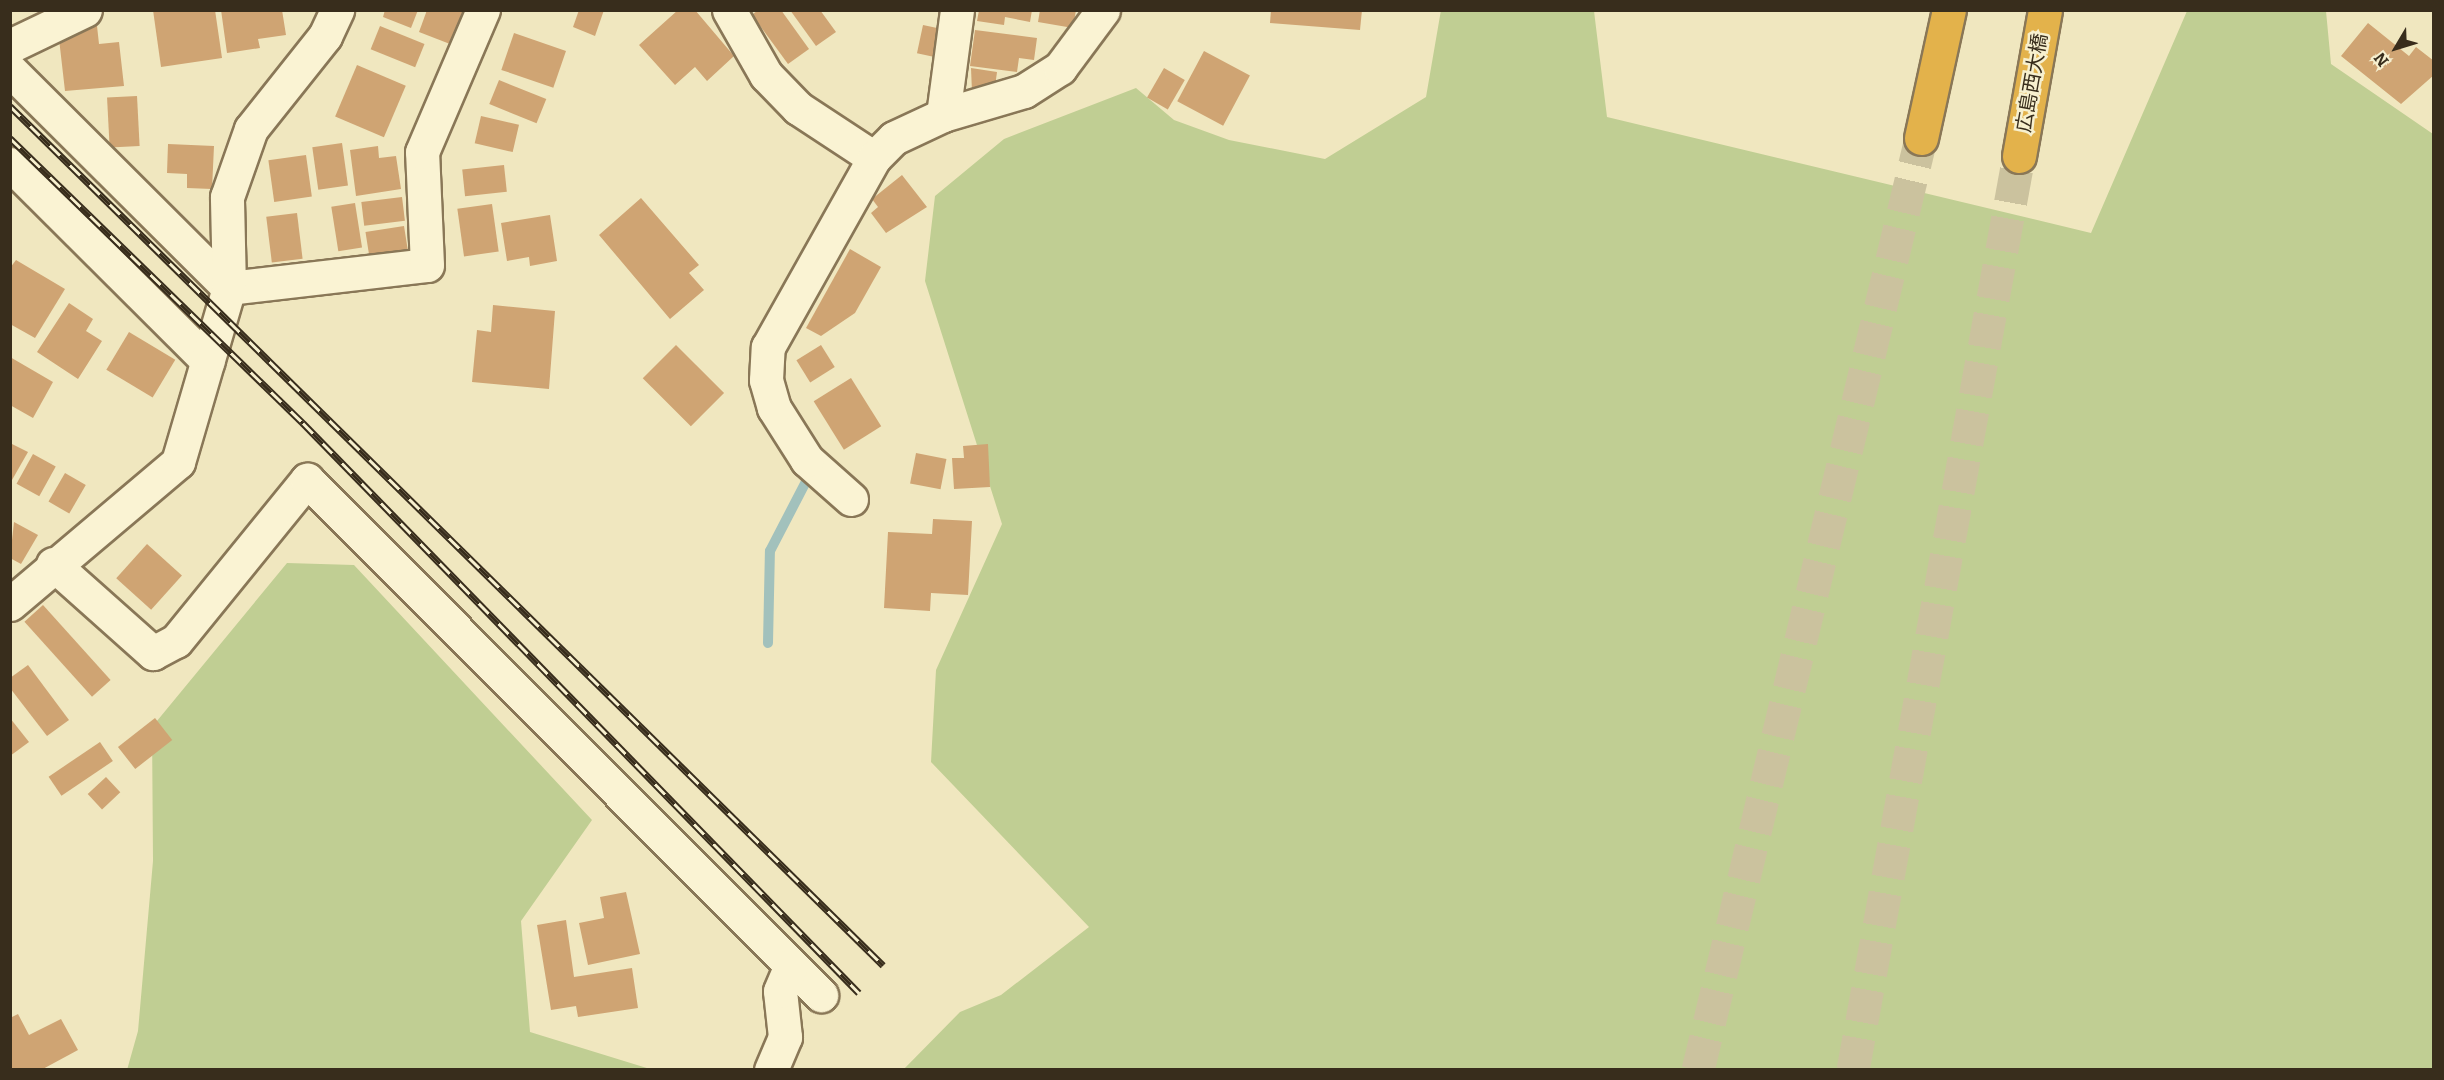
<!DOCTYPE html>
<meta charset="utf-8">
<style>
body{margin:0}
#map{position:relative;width:2444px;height:1080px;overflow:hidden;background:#f0e7bf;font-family:Bitter,"Noto Sans JP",serif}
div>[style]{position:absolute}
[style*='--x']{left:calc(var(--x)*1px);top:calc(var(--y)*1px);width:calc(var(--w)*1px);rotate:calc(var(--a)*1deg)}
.green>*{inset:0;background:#c0ce93}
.stream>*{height:10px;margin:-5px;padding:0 5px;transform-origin:5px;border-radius:5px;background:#a2c1bc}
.building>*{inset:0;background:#cfa473;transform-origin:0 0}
.highway-tunnel>*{height:33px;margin-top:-16.5px;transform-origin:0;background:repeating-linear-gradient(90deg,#cbc29e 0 33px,transparent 0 49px)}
.roads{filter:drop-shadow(2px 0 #897757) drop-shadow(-2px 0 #897757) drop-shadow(0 2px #897757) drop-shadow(0 -2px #897757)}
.street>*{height:33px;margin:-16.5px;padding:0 16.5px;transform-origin:16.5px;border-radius:16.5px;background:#faf3d3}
.highway>*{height:33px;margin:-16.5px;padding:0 16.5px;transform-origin:16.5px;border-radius:16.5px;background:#e3b24b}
.rail>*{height:7px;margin-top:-3.5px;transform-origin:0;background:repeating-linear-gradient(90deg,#f7f0cf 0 14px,#382d1c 0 28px);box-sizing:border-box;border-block:2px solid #382d1c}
span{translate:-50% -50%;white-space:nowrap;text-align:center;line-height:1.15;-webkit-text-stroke:5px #f7f0cf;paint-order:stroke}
.street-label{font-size:20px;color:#382d1c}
.frame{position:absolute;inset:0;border:12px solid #382d1c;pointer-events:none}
.north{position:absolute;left:2366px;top:18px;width:60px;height:60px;-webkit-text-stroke:4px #f7f0cf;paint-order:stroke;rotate:232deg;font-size:16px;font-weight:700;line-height:24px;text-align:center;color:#382d1c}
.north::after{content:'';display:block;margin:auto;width:21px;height:27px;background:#382d1c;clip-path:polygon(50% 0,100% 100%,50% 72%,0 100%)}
</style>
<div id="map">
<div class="green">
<div style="clip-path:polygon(1441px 10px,1594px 11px,1607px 117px,2091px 233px,2187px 11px,2326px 11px,2331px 64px,2433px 134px,2433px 1069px,903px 1070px,960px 1012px,1001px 995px,1089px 927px,931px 762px,936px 670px,1002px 524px,925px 281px,935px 196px,1004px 139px,1136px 88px,1174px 120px,1229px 140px,1325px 159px,1426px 97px)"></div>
<div style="clip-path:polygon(287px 563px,354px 565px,592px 820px,521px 921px,530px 1032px,650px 1069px,127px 1070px,138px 1031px,153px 861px,152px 727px)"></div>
</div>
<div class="stream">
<div style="--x:768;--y:643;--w:92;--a:-88.8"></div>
<div style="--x:770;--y:551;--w:89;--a:-62.6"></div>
</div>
<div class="building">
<div style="clip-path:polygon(153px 10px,215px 10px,222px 58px,161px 67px)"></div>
<div style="clip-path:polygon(221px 10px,282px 10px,286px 35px,258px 39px,260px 48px,227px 53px)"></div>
<div style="clip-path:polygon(385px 10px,418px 10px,411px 28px,383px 17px)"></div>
<div style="clip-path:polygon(427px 10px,463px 10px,450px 44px,419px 32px)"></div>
<div style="clip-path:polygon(579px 10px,604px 10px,595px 36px,573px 27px)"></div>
<div style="clip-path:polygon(678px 10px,695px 10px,734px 56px,707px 81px,695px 67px,675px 85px,639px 45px)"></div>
<div style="clip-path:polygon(758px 10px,781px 10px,809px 49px,788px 64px,752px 15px)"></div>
<div style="clip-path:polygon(790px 10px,820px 10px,836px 32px,816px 46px)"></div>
<div style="clip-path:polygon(979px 10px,1032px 10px,1030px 22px,1005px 17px,1004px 25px,977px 21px)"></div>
<div style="clip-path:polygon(1040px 10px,1076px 10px,1073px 28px,1038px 22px)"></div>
<div style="clip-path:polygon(1271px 10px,1362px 10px,1360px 30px,1270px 23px)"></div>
<div style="clip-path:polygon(2368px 23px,2409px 56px,2416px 47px,2434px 61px,2434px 75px,2401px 104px,2341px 56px)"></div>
<div style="left:923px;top:25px;width:24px;height:29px;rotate:12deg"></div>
<div style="clip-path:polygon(97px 26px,99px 44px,119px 42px,124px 86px,65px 91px,58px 30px)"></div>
<div style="left:380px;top:26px;width:48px;height:25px;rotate:22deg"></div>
<div style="clip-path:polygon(975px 30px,1037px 38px,1034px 60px,1019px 58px,1017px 72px,970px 66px)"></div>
<div style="left:514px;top:33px;width:55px;height:39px;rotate:19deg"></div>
<div style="left:1204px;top:51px;width:52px;height:57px;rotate:28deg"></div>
<div style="left:357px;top:65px;width:53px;height:56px;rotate:23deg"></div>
<div style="clip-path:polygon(971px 68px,997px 72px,995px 87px,972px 92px)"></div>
<div style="left:1164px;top:68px;width:24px;height:34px;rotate:30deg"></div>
<div style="left:499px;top:80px;width:51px;height:26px;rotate:22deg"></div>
<div style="left:137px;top:96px;width:50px;height:30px;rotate:87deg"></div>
<div style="left:481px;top:116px;width:39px;height:28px;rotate:13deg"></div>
<div style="left:342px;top:143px;width:43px;height:30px;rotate:82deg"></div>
<div style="clip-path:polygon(168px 144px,214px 146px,212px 189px,187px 188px,187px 174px,167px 173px)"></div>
<div style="clip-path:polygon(378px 146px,379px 158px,396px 156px,401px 189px,356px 196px,350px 150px)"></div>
<div style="left:306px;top:155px;width:42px;height:38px;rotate:82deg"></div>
<div style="left:504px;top:165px;width:27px;height:42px;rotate:84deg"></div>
<div style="clip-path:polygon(902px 175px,927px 207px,886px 233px,871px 213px,878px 207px,872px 199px)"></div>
<div style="left:402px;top:197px;width:24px;height:41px;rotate:83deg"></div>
<div style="clip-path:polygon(641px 198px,699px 265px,689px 273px,704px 290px,670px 319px,599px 235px)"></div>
<div style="left:355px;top:203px;width:45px;height:24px;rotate:81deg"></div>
<div style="left:492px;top:204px;width:48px;height:35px;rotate:82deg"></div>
<div style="left:297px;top:213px;width:46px;height:31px;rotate:83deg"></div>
<div style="clip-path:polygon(550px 215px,557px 261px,530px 266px,529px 257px,507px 261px,501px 223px)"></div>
<div style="left:404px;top:226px;width:26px;height:39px;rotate:81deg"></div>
<div style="clip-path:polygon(850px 249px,881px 267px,855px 313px,821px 336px,806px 328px)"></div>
<div style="clip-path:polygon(16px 260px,65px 289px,35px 338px,10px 324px,10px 268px)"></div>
<div style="clip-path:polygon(69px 303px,93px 319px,86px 331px,102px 341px,78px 379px,37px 352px)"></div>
<div style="clip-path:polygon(493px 305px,555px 311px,549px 389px,472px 382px,477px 330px,491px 332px)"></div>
<div style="left:129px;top:332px;width:54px;height:44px;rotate:31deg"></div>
<div style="left:676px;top:345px;width:68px;height:47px;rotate:45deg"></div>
<div style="left:821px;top:345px;width:26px;height:29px;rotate:58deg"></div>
<div style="clip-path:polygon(10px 357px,53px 382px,33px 418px,10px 405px)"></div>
<div style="left:851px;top:378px;width:57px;height:44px;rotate:58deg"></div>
<div style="clip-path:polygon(10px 443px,28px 452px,12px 480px,10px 479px)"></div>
<div style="clip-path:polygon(988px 444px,990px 487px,954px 489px,952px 458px,964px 458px,963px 446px)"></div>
<div style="left:916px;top:453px;width:31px;height:31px;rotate:11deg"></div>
<div style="left:33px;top:454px;width:26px;height:34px;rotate:29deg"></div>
<div style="left:65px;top:473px;width:24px;height:33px;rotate:30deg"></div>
<div style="clip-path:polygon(933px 519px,972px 521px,968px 595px,931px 593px,930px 611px,884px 608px,888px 532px,932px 534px)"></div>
<div style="clip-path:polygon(14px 522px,38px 535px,21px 564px,10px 558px)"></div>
<div style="left:147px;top:544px;width:47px;height:46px;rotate:42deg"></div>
<div style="left:43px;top:605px;width:101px;height:25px;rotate:48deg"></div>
<div style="clip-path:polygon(28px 665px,69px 720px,47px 736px,10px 688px,10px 678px)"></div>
<div style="clip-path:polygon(10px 718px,29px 742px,10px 756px)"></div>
<div style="left:155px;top:718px;width:28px;height:47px;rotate:52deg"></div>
<div style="left:100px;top:742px;width:23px;height:62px;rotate:56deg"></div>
<div style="left:106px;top:777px;width:21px;height:25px;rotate:47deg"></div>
<div style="clip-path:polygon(626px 892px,640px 954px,588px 965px,579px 923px,604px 918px,600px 897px)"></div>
<div style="clip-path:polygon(566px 920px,574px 977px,632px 968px,638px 1008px,578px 1017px,576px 1006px,551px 1010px,537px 925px)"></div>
<div style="clip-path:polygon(18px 1014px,29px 1035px,61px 1019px,78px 1050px,41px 1070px,10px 1070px,10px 1018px)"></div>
</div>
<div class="highway-tunnel">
<div style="--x:1698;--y:1070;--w:958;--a:-76.54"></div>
<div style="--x:1853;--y:1070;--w:929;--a:-79.71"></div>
</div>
<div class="roads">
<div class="street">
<div style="--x:729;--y:10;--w:75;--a:60.4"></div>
<div style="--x:766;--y:75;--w:46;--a:45.9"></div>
<div style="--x:798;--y:108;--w:91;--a:33.3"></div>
<div style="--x:10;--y:46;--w:83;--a:-25.6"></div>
<div style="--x:10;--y:70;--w:309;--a:44.9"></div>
<div style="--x:229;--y:288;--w:199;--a:-6.6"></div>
<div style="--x:427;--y:265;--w:113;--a:-92.5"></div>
<div style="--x:422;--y:152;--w:155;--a:-66.8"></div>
<div style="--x:943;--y:115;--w:106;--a:-82.4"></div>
<div style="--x:10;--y:164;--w:279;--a:44.9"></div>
<div style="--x:851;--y:499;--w:59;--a:-138.4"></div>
<div style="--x:807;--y:460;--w:62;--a:-122.4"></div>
<div style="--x:774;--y:408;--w:29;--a:-106"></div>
<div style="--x:766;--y:380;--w:33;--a:-87"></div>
<div style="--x:768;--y:347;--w:217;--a:-60.7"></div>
<div style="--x:874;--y:158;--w:28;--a:-45"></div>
<div style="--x:894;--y:138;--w:54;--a:-25.1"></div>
<div style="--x:943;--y:115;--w:84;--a:-16.5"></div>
<div style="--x:1024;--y:91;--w:43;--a:-32.6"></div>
<div style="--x:1060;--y:68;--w:72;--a:-53.4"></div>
<div style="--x:53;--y:564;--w:134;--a:41.7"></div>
<div style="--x:153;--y:653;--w:26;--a:-28"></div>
<div style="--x:176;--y:641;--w:208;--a:-50.9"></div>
<div style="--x:307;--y:480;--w:728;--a:45.06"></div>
<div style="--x:10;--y:604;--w:220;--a:-40.2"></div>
<div style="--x:178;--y:462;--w:181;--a:-73.7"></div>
<div style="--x:229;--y:288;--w:91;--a:-91.3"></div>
<div style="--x:227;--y:197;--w:72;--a:-70.6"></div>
<div style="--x:251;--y:129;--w:119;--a:-51.5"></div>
<div style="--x:325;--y:36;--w:29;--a:-65"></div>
<div style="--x:771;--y:1070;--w:36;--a:-67"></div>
<div style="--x:785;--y:1037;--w:46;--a:-96.2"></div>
<div style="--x:780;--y:991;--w:28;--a:-67"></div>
</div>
<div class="highway">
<div style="--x:1921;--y:138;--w:131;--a:-77.7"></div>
<div style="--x:2019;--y:156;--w:148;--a:-79.9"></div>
</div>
</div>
<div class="rail">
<div style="--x:10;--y:106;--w:1225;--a:44.54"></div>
<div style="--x:10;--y:138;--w:409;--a:44.2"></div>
<div style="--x:303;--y:423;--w:796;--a:45.71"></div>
</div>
<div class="street-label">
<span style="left:2032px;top:83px;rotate:-80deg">広島西大橋</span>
</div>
<div class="frame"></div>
<div class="north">N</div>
</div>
